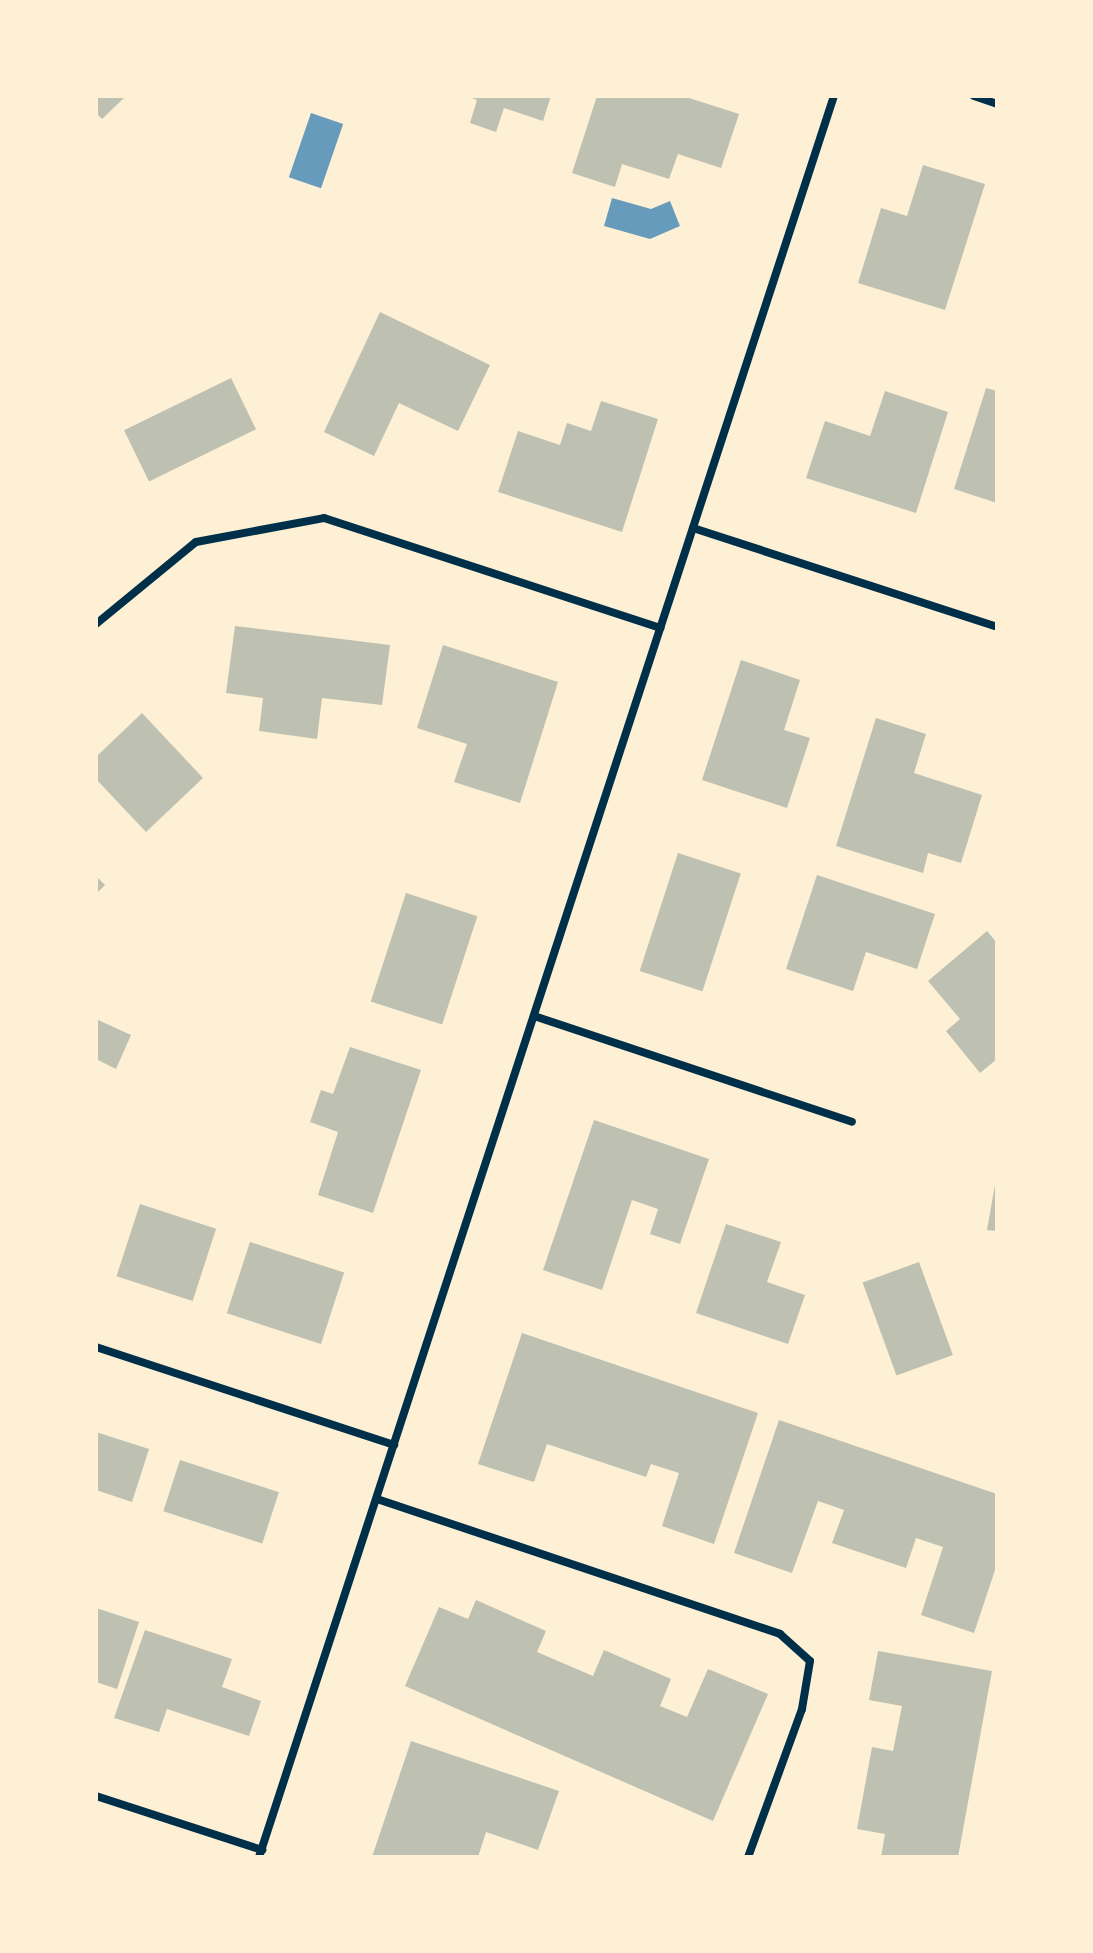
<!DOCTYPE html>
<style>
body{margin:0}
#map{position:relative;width:1093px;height:1953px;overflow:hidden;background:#fdf0d5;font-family:Mulish,sans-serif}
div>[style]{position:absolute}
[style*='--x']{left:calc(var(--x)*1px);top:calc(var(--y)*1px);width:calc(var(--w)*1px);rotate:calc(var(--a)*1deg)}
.water>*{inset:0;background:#669bbc;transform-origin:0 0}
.building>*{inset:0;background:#bec0b2;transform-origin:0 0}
.minor>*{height:8px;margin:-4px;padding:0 4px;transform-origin:4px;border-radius:4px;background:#003049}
span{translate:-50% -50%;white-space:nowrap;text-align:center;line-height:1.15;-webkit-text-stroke:8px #fdf0d5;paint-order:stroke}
.frame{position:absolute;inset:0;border:98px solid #fdf0d5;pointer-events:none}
</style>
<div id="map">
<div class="water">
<div style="left:311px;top:113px;width:34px;height:68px;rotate:19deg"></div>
<div style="clip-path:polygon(612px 198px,651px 209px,670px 201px,680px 226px,650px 239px,604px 226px)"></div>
</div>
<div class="building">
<div style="clip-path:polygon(96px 96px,126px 96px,102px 119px,96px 113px)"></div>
<div style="clip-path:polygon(467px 96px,551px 96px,543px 121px,504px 108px,496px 132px,470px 123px,477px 100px)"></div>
<div style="clip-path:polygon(597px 96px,683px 96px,739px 114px,721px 168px,678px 154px,669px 179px,622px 164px,615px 187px,572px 173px)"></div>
<div style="clip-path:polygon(923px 165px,985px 184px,945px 310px,858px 283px,881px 208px,907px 216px)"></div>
<div style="clip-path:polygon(380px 312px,490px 365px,458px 431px,399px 403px,374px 456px,324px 432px)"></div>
<div style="left:231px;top:378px;width:57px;height:119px;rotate:64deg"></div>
<div style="clip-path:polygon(986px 388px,997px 391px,997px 503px,954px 489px)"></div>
<div style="clip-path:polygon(885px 391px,948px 412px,916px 513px,806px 478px,825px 421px,870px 436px)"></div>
<div style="clip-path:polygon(601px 401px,658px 419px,622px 532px,498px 492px,518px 431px,560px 445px,567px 423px,591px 431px)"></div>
<div style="clip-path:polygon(235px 626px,390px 645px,382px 705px,322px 698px,317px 739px,259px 731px,263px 698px,226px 693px)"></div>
<div style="clip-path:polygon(443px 645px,558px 682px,520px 803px,454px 782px,467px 744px,417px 728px)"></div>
<div style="clip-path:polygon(741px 660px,800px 680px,784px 730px,810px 738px,787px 808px,702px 780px)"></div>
<div style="clip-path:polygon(142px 713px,203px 778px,146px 832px,96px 779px,96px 757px)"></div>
<div style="clip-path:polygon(876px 718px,926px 734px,914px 773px,982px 795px,961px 863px,928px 853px,923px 873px,836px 846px)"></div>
<div style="left:678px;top:853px;width:66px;height:124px;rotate:18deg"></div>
<div style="clip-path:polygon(817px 875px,935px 914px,917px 969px,866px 952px,853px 991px,786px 969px)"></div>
<div style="clip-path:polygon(96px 876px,105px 885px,96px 894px)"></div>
<div style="left:406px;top:893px;width:75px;height:114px;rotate:18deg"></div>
<div style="clip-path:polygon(987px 931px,997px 943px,997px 1059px,980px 1073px,946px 1031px,960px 1019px,928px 981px)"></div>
<div style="clip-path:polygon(96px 1019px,131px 1035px,116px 1069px,96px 1059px)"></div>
<div style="clip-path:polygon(350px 1047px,421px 1070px,373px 1213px,318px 1195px,338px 1132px,310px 1122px,321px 1090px,333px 1094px)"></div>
<div style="clip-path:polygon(594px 1120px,709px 1159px,680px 1244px,650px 1234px,658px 1209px,632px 1200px,602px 1290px,543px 1270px)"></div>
<div style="clip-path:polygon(995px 1185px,997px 1185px,997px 1231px,987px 1230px)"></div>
<div style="left:140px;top:1204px;width:80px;height:76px;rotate:18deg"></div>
<div style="clip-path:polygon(726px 1224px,781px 1242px,767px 1282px,805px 1295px,788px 1344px,696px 1313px)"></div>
<div style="left:250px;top:1242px;width:99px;height:75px;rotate:18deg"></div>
<div style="left:919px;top:1262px;width:99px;height:60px;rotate:70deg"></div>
<div style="clip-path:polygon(522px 1333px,758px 1413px,714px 1544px,662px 1526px,679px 1473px,651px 1464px,646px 1477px,547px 1444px,534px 1482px,478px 1464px)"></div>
<div style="clip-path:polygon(779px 1420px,997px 1494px,997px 1564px,974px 1633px,921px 1615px,943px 1547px,916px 1538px,906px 1568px,832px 1543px,844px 1510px,818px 1501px,792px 1573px,734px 1553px)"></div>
<div style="clip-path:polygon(96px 1432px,149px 1449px,132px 1502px,96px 1490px)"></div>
<div style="left:180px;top:1460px;width:104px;height:54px;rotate:18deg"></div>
<div style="clip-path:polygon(476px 1600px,546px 1631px,537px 1652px,593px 1676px,604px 1650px,671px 1679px,660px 1706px,687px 1717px,708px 1669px,768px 1694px,713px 1821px,405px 1686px,439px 1607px,468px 1619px)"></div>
<div style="clip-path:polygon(96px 1608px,139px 1622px,117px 1689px,96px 1682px)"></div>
<div style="clip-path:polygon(145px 1630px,232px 1659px,222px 1687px,261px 1701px,249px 1736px,167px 1709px,159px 1732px,114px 1718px)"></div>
<div style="clip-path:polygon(878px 1651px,992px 1671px,958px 1857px,881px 1857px,885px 1834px,857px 1829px,872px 1747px,893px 1751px,902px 1706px,869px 1700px)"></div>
<div style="clip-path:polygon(411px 1741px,559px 1791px,538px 1850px,486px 1832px,478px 1857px,372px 1857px)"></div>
</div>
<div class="minor">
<div style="--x:974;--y:96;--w:24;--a:19"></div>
<div style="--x:693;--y:528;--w:317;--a:18"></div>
<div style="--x:96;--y:624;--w:129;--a:-39.4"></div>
<div style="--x:196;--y:542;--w:130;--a:-10.6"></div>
<div style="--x:324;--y:518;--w:354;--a:18.1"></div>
<div style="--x:534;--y:1016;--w:335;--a:18.4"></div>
<div style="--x:96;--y:1347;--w:314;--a:18.2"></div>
<div style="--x:377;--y:1499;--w:425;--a:18.5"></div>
<div style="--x:780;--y:1634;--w:40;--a:42"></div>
<div style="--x:810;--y:1661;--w:49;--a:99.5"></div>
<div style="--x:802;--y:1709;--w:158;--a:110"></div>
<div style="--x:96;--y:1796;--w:175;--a:18"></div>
<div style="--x:259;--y:1857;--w:1852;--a:-71.92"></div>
</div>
<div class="frame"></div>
</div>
